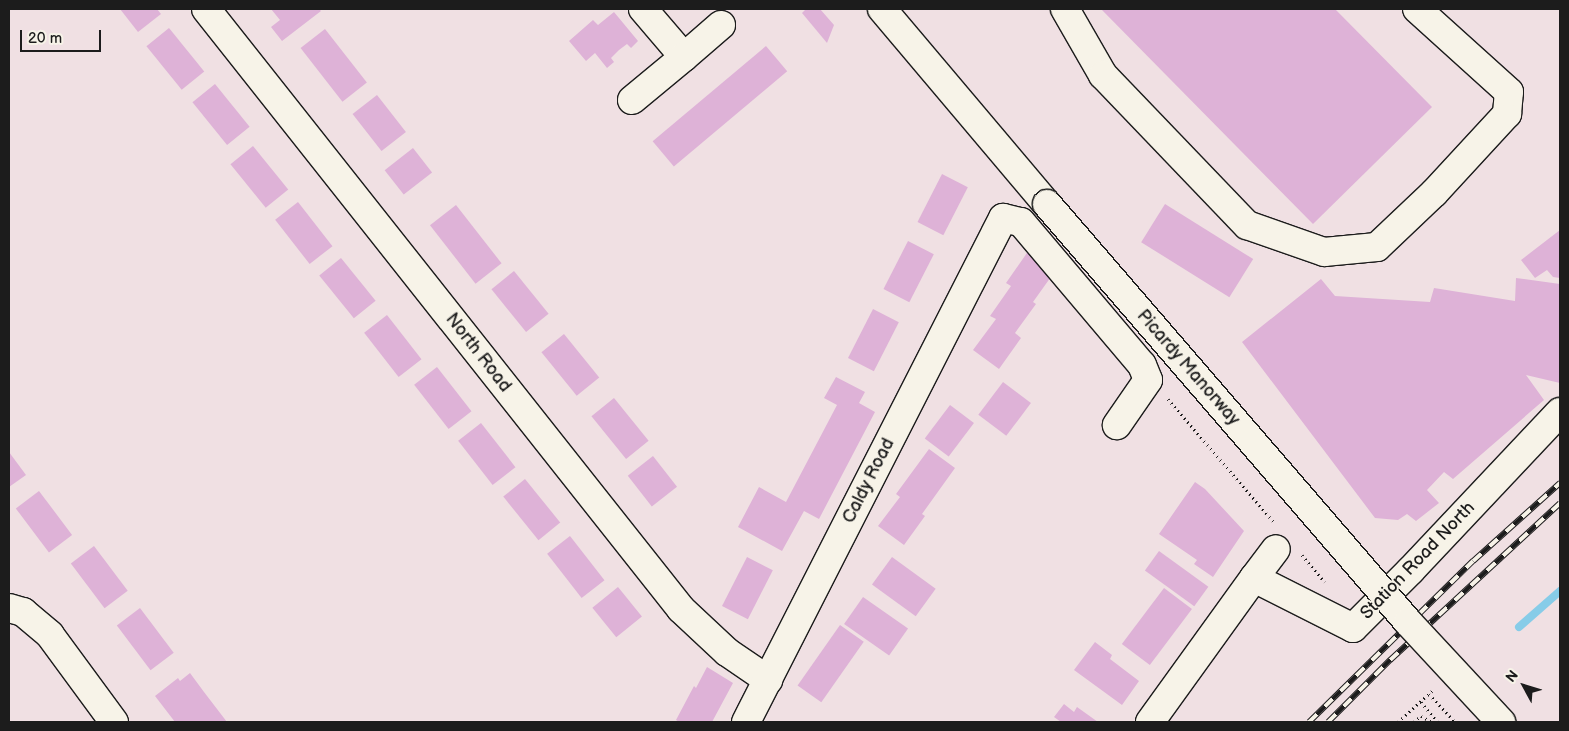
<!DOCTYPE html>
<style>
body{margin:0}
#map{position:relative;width:1569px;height:731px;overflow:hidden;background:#f0e0e3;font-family:"Balsamiq Sans",sans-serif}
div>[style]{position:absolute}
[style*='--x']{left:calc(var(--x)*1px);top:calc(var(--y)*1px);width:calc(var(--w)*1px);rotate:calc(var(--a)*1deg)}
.stream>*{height:8px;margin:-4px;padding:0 4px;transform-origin:4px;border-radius:4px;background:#87cce8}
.building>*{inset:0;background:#deb2d7;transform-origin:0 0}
.path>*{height:3px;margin-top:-1.5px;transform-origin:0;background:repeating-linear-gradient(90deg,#1c1c1c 0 1px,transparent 0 5px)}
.roads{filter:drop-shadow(1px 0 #1c1c1c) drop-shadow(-1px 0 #1c1c1c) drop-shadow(0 1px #1c1c1c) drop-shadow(0 -1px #1c1c1c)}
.minor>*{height:28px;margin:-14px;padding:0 14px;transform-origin:14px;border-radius:14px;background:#f7f3e8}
.major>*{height:28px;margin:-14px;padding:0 14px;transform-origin:14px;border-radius:14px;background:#f7f3e8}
.rail>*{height:5.5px;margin-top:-2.75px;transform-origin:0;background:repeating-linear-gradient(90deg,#f7f3e8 0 11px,#1c1c1c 0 22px);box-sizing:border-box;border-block:1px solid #1c1c1c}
.bridges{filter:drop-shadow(1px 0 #1c1c1c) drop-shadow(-1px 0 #1c1c1c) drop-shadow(0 1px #1c1c1c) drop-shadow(0 -1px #1c1c1c)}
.major-bridge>*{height:28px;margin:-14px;padding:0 14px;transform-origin:14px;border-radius:14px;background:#f7f3e8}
span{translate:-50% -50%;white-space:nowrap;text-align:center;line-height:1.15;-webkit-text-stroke:4px #f7f3e8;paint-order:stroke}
.street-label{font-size:18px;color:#1c1c1c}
.frame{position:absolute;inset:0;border:10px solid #1c1c1c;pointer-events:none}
.north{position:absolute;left:1499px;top:661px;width:50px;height:50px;-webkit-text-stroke:4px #f7f3e8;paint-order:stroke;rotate:309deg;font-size:14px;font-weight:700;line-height:20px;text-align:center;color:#1c1c1c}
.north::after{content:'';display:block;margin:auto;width:18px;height:22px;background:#1c1c1c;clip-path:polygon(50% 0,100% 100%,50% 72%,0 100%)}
.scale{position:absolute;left:20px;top:30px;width:81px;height:22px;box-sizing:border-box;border:2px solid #1c1c1c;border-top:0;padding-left:6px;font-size:15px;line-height:18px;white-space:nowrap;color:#1c1c1c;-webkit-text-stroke:4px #f7f3e8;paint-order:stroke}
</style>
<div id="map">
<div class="stream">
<div style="--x:1519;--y:627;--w:55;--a:-41.3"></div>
</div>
<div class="building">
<div style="clip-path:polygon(120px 9px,157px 9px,161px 14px,138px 32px)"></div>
<div style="clip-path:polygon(271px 9px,319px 9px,321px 11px,282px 41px,271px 27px,280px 20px)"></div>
<div style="clip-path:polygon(806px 9px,820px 9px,834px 25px,827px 43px,802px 13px)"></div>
<div style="clip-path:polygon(1101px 9px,1335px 9px,1432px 107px,1313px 224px)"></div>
<div style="clip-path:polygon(614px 12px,638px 41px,631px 48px,627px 44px,619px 50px,611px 58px,614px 62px,607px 68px,595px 53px,586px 61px,569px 41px,593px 20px,598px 25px)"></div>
<div style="left:169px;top:28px;width:56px;height:29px;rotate:51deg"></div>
<div style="left:325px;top:29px;width:68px;height:31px;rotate:52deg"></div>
<div style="left:766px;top:46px;width:33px;height:148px;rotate:50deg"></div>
<div style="left:215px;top:84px;width:55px;height:29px;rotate:51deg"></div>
<div style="left:377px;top:95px;width:47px;height:31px;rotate:52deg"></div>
<div style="left:253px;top:146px;width:56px;height:29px;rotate:51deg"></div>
<div style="left:413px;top:148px;width:31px;height:36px;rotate:52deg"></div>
<div style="left:942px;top:174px;width:29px;height:54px;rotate:27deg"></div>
<div style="left:298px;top:202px;width:56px;height:29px;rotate:52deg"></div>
<div style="left:1165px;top:204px;width:104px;height:45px;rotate:32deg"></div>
<div style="left:456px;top:205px;width:74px;height:33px;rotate:52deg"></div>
<div style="clip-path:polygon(1560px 230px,1560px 278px,1553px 277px,1547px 270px,1535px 278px,1521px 260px)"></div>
<div style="left:908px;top:241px;width:29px;height:54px;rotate:27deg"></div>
<div style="clip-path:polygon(1029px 250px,1053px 274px,1033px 302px,1036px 304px,1015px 333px,1021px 338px,999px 369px,973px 350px,996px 319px,990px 316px,1011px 286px,1006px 283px)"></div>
<div style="left:341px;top:258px;width:55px;height:28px;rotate:51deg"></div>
<div style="left:514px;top:271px;width:55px;height:29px;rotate:51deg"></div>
<div style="clip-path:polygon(1516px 278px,1560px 284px,1560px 383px,1526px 375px,1544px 400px,1453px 479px,1444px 472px,1427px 490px,1439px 503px,1416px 521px,1407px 514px,1398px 520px,1375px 518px,1242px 342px,1321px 279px,1335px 296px,1430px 302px,1434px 288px,1515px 301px)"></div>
<div style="left:873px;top:309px;width:29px;height:55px;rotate:27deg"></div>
<div style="left:387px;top:315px;width:56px;height:29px;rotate:52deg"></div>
<div style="left:564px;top:334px;width:56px;height:29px;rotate:51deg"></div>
<div style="left:437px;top:367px;width:56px;height:29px;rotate:52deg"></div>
<div style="clip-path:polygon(836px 377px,865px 392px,859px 403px,875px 412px,819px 519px,804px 511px,782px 551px,738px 527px,759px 487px,786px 502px,837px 405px,824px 398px)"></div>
<div style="left:1003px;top:382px;width:35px;height:41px;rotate:37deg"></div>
<div style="left:614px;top:398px;width:55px;height:29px;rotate:51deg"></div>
<div style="left:950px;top:405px;width:30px;height:42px;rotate:37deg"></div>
<div style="left:481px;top:423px;width:56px;height:29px;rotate:52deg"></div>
<div style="clip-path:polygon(929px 449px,955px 468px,922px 514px,925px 516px,904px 545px,878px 526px,900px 497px,896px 494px)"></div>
<div style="clip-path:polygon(9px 452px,26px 475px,9px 487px)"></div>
<div style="left:653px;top:456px;width:39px;height:32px;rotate:52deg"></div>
<div style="left:525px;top:479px;width:56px;height:28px;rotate:51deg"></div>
<div style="clip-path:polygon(1195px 482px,1205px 489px,1244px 531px,1213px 577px,1194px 564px,1197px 560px,1159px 534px)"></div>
<div style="left:39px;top:491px;width:55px;height:29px;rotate:53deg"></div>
<div style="left:570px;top:536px;width:56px;height:29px;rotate:52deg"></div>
<div style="left:94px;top:546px;width:56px;height:29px;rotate:53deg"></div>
<div style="left:1159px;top:551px;width:61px;height:24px;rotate:36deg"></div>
<div style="left:747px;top:557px;width:29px;height:55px;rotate:27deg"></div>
<div style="left:892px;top:557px;width:54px;height:34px;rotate:36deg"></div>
<div style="left:618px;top:587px;width:38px;height:33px;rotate:51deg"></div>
<div style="left:1164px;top:588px;width:35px;height:70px;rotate:37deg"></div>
<div style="left:863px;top:597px;width:55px;height:33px;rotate:35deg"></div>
<div style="left:140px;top:608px;width:56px;height:29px;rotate:53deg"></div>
<div style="left:840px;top:625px;width:29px;height:74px;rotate:35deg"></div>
<div style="clip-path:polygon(1095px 642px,1112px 655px,1110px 659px,1139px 681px,1122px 705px,1074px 670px)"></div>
<div style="clip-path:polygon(707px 667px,733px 683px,712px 722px,679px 722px,676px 720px,694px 686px,696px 688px)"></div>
<div style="clip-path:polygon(190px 673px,204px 692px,227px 722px,175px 722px,155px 696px,178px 678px,180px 681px)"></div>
<div style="clip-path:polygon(1064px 704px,1074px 712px,1077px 707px,1098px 722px,1061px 722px,1054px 717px)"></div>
</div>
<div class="path">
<div style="--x:1168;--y:399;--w:161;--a:49.3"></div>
<div style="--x:1302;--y:555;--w:35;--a:50"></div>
<div style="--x:1429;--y:694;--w:38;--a:47"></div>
<div style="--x:1421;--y:702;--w:26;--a:50"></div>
<div style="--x:1398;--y:722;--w:49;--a:-42.5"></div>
<div style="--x:1414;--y:722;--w:9;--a:-41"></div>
<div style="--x:1421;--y:716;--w:13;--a:29"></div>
</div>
<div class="roads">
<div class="minor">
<div style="--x:206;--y:9;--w:765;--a:51.63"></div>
<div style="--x:681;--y:609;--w:63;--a:43.1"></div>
<div style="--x:727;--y:652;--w:50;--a:34.3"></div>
<div style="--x:643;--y:9;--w:63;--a:49.5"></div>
<div style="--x:684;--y:57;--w:49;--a:-40.9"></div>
<div style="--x:1065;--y:9;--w:76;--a:60.1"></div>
<div style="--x:1103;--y:75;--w:208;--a:46.2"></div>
<div style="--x:1247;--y:225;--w:82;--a:19.3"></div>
<div style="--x:1324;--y:252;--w:53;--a:-5.4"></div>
<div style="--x:1377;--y:247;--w:79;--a:-43.5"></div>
<div style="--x:1434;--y:193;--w:108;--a:-47.3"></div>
<div style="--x:1507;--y:114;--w:22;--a:-85"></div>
<div style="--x:1509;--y:92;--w:124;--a:-137.9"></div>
<div style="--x:632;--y:100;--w:67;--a:-39.6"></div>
<div style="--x:1254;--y:578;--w:36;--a:-53"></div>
<div style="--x:9;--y:608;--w:15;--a:16"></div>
<div style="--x:23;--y:612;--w:35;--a:40"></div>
<div style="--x:50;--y:635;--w:108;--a:53.7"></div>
<div style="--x:746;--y:722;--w:566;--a:-62.98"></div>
<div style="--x:1003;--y:218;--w:18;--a:13"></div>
<div style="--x:1021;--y:222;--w:187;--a:49.8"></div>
<div style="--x:1142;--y:365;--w:16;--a:68"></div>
<div style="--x:1148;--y:380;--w:55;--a:124.6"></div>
<div style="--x:1150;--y:722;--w:178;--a:-54.2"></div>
<div style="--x:1254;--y:578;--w:111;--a:26.8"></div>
<div style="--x:1353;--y:628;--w:82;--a:-45"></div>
<div style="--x:1411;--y:570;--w:217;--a:-46.7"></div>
</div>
<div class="major">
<div style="--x:882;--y:9;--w:255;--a:49.8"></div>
</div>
</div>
<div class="rail">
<div style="--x:1309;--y:722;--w:230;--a:-44.5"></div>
<div style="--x:1473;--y:561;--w:117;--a:-41.9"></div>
<div style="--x:1328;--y:722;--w:88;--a:-45"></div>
<div style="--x:1390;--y:660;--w:231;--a:-42.7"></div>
</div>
<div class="bridges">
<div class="major-bridge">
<div style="--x:1047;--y:204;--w:552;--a:49.18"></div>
<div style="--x:1408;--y:622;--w:137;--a:47.1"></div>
</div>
</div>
<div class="street-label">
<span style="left:478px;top:353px;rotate:52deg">North Road</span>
<span style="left:1188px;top:368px;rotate:49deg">Picardy Manorway</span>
<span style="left:869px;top:481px;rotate:-63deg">Caldy Road</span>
<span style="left:1418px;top:561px;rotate:-46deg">Station Road North</span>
</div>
<div class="frame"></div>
<div class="north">N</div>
<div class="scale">20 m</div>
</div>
